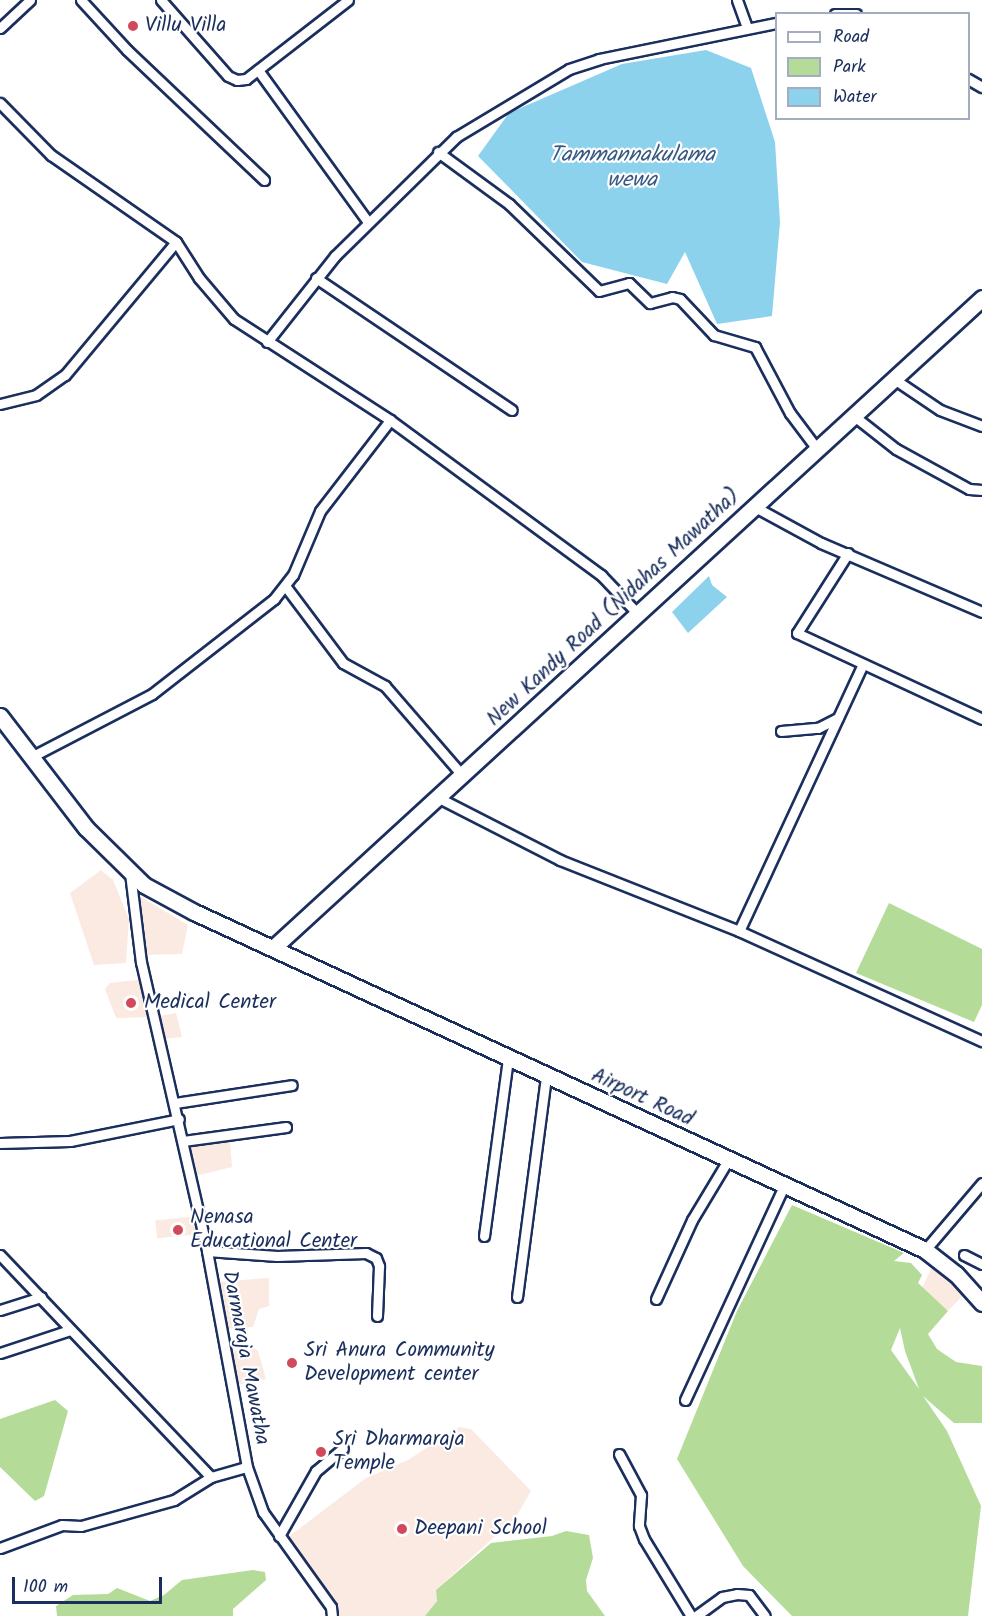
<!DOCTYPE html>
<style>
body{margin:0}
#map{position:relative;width:982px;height:1616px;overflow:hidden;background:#fff;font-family:Kalam,sans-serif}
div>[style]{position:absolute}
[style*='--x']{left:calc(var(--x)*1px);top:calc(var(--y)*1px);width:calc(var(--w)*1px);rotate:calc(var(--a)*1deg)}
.built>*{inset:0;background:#faeae2;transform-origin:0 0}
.green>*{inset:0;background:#b4db97}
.water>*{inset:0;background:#8cd2ed}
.roads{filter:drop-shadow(2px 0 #1b2f5e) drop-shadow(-2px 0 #1b2f5e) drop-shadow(0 2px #1b2f5e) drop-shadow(0 -2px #1b2f5e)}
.minor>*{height:9px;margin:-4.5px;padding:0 4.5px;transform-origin:4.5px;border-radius:4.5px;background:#fff}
.primary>*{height:15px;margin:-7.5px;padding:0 7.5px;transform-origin:7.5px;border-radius:7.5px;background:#fff}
.trunk>*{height:15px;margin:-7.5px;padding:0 7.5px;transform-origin:7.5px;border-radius:7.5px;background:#fff}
.dots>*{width:16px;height:16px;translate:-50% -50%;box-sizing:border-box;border:3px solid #fff;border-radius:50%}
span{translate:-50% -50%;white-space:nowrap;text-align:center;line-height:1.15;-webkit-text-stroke:4.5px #fff;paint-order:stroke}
.poi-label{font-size:21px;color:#1b2f5e}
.left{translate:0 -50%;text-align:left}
.street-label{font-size:21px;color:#1b2f5e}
.water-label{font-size:22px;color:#375882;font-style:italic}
.legend{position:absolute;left:775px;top:12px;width:195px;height:108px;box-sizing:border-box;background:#fff;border:2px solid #a4acbf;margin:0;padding:8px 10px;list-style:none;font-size:18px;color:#1b2f5e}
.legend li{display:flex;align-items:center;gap:12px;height:30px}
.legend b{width:30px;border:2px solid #a4acbf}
.scale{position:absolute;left:12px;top:1577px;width:150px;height:27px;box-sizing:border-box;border:3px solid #1b2f5e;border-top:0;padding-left:8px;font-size:18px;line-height:21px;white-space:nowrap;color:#1b2f5e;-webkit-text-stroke:4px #fff;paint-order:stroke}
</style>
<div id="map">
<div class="built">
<div style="clip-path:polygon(101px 870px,113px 880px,129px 919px,126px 963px,94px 965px,70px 893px)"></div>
<div style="clip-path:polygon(136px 894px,188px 925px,182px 954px,146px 955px)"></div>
<div style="clip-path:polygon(145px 979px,155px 1017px,176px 1013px,182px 1037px,161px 1039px,155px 1017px,116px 1018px,105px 989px,110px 983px)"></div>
<div style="clip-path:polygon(230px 1139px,232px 1167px,191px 1177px,183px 1141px)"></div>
<div style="left:197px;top:1216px;width:18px;height:42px;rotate:84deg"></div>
<div style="clip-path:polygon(932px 1267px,965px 1293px,948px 1311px,922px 1288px)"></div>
<div style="clip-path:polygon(269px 1278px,269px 1306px,259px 1309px,253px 1327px,223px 1329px,213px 1282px)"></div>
<div style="clip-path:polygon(252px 1346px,258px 1351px,266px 1379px,232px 1386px,227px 1353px)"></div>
<div style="clip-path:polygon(459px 1427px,471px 1429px,531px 1491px,516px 1517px,436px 1590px,437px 1601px,425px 1616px,332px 1616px,283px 1541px,366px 1478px,408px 1460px)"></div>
</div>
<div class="green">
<div style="clip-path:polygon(889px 903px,982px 949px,982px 1005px,974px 1022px,856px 973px)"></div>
<div style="clip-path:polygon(evenodd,792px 1205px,904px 1253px,894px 1261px,911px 1263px,922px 1275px,918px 1283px,948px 1311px,928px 1334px,937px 1349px,956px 1362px,982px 1366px,982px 1423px,954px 1423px,923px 1396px,947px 1431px,981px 1506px,968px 1616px,792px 1616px,743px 1566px,677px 1459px,737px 1311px,792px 1205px,900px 1328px,905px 1351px,919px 1389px,891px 1350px,900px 1328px)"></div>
<div style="clip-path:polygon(55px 1400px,68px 1411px,44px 1496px,35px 1501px,0 1467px,0 1419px)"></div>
<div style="clip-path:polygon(566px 1531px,589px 1535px,593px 1558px,586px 1580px,587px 1591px,605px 1616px,425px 1616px,437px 1601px,436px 1590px,491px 1543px,552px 1536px)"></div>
<div style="clip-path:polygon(253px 1570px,265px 1572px,266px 1580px,233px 1609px,233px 1616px,57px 1616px,56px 1606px,73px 1595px,108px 1594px,117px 1588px,150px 1601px,164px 1595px,182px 1580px)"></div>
</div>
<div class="water">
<div style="clip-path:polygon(706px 50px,751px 68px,775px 142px,780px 222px,772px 316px,717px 324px,685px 252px,667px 284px,582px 262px,478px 156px,509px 113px,622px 64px)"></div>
<div style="clip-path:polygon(709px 576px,712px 585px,727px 597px,688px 633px,672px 612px)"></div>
</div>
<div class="roads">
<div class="minor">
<div style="--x:81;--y:0;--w:68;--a:47.4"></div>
<div style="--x:127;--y:50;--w:189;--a:43.5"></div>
<div style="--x:161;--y:0;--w:101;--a:48.6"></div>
<div style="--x:228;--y:76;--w:10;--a:24"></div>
<div style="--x:237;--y:80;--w:9;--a:-6"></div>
<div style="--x:246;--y:79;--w:129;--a:-37.8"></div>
<div style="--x:737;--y:0;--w:30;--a:70"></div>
<div style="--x:835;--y:14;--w:21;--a:0"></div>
<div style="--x:0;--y:28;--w:41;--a:-43"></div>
<div style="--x:258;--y:70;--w:188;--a:54.1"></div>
<div style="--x:968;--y:79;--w:16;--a:30"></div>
<div style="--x:0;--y:103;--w:73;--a:45.6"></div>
<div style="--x:51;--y:155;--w:152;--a:34.8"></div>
<div style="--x:176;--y:242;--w:43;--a:57.4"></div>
<div style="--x:199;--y:278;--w:54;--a:49.5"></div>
<div style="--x:234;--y:319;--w:186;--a:32.9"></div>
<div style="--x:390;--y:420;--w:262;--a:36.3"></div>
<div style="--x:601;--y:575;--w:55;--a:46.5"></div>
<div style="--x:438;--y:152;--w:88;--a:36.2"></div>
<div style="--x:509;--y:204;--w:125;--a:44"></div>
<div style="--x:599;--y:291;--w:31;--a:-15"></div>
<div style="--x:629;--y:283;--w:29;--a:44"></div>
<div style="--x:650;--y:303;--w:23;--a:-15"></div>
<div style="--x:672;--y:297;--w:8;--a:14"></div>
<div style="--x:680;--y:299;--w:50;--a:46.6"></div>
<div style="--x:714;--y:335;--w:43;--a:16.3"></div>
<div style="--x:755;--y:347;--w:75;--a:62.1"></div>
<div style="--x:790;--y:413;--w:45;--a:53.1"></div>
<div style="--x:316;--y:278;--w:236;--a:34"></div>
<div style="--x:267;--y:342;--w:110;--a:-51.7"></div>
<div style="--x:335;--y:256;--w:170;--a:-44.5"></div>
<div style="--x:456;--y:137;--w:132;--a:-31"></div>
<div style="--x:569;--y:69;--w:32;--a:-18"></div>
<div style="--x:599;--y:59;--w:181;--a:-11.5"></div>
<div style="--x:894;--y:379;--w:55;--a:34"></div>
<div style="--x:940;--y:410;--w:45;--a:20.9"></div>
<div style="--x:0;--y:404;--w:37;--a:-14"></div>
<div style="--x:36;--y:395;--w:35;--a:-35"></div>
<div style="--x:65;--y:375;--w:173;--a:-50.2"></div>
<div style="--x:854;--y:416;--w:53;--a:38.2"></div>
<div style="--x:896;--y:449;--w:83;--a:28.7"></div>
<div style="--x:969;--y:489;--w:13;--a:4"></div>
<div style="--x:755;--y:507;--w:75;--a:28.6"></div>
<div style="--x:821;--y:543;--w:175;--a:23.2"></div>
<div style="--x:848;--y:553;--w:95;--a:122.5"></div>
<div style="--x:797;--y:633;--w:204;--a:24.9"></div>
<div style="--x:286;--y:587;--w:95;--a:53.1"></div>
<div style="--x:343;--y:663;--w:48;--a:28.7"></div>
<div style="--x:385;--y:686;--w:119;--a:49.1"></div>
<div style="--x:781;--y:731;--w:37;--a:-5"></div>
<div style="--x:818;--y:728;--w:22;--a:-27"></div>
<div style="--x:31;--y:757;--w:136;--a:-27.5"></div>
<div style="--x:152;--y:694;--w:155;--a:-37.9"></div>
<div style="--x:274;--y:599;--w:31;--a:-52"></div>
<div style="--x:293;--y:575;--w:69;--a:-67.1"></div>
<div style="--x:320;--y:511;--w:115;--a:-52.4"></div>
<div style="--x:439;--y:798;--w:136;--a:27.1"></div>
<div style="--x:560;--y:860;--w:193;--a:21.6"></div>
<div style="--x:739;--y:931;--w:267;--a:24.4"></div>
<div style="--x:130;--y:873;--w:90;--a:83"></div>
<div style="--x:141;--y:962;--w:296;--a:77.1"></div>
<div style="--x:207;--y:1251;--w:220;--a:79.5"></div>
<div style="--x:247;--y:1467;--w:48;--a:70.4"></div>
<div style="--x:263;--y:1512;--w:117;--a:54.4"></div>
<div style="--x:331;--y:1607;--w:9;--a:84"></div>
<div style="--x:739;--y:931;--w:294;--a:-65.1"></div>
<div style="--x:175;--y:1103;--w:118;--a:-8.7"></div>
<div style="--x:183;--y:1141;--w:104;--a:-7.7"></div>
<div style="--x:0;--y:1143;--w:70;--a:-1.6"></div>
<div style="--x:70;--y:1141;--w:111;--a:-11.4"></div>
<div style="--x:484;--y:1236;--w:180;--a:-82.3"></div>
<div style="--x:925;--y:1250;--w:88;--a:-49.6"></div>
<div style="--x:207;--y:1251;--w:70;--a:4.1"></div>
<div style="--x:277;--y:1256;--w:89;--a:-1.9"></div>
<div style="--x:366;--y:1253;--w:11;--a:27"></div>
<div style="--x:376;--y:1258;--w:9;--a:69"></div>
<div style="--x:379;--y:1266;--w:50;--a:92.3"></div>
<div style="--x:0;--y:1255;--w:306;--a:46.5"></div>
<div style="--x:211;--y:1477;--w:37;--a:-16"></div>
<div style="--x:964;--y:1255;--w:20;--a:27"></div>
<div style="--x:517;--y:1297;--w:223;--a:-82.5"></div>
<div style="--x:656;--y:1299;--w:87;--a:-65.5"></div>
<div style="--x:692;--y:1220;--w:70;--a:-59"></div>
<div style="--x:0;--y:1310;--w:43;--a:-17.6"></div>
<div style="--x:0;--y:1353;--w:74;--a:-18.2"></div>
<div style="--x:685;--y:1400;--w:236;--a:-65.2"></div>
<div style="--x:619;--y:1454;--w:47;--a:61.8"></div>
<div style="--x:641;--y:1495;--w:31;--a:94"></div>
<div style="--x:639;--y:1526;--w:14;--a:69"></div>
<div style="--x:644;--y:1539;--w:90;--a:58.6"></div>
<div style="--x:279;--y:1536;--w:75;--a:-60.4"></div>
<div style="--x:316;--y:1471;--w:35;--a:-40"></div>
<div style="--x:0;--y:1548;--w:66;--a:-20.4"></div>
<div style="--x:62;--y:1525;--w:19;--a:3"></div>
<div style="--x:81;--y:1526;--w:97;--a:-15.6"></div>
<div style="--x:174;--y:1500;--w:44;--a:-31.9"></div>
<div style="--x:696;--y:1616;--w:32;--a:-36"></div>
<div style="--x:722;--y:1597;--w:15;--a:-11"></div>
<div style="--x:737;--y:1594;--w:12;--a:5"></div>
<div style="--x:749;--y:1595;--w:26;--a:53"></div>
</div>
<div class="primary">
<div style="--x:273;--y:948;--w:962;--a:-42.51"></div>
</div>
<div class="trunk">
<div style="--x:0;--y:716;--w:141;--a:52.5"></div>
<div style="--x:86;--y:828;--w:81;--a:44.5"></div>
<div style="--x:144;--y:885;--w:57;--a:28.4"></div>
<div style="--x:194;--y:912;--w:805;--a:24.81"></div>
<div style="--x:925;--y:1250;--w:39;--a:38"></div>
<div style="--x:956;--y:1274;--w:39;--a:48"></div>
</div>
</div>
<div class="dots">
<div style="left:133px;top:26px;background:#d1495b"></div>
<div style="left:131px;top:1003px;background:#d1495b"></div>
<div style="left:178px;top:1230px;background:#d1495b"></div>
<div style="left:292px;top:1363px;background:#d1495b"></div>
<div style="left:321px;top:1452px;background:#d1495b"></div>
<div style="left:402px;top:1529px;background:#d1495b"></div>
</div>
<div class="poi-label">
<span class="left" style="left:145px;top:26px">Villu Villa</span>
<span class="left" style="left:144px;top:1003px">Medical Center</span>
<span class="left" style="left:190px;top:1230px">Nenasa<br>Educational Center</span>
<span class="left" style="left:304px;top:1363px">Sri Anura Community<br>Development center</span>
<span class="left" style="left:333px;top:1452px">Sri Dharmaraja<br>Temple</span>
<span class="left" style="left:414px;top:1529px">Deepani School</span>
</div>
<div class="street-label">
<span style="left:614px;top:608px;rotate:-43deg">New Kandy Road (Nidahas Mawatha)</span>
<span style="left:642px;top:1098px;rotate:25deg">Airport Road</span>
<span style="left:245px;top:1358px;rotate:79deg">Darmaraja Mawatha</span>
</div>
<div class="water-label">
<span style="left:632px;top:168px">Tammannakulama<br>wewa</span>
</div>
<ul class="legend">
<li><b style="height:8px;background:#fff"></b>Road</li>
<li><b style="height:16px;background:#b4db97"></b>Park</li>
<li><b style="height:16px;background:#8cd2ed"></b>Water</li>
</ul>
<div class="scale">100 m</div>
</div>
